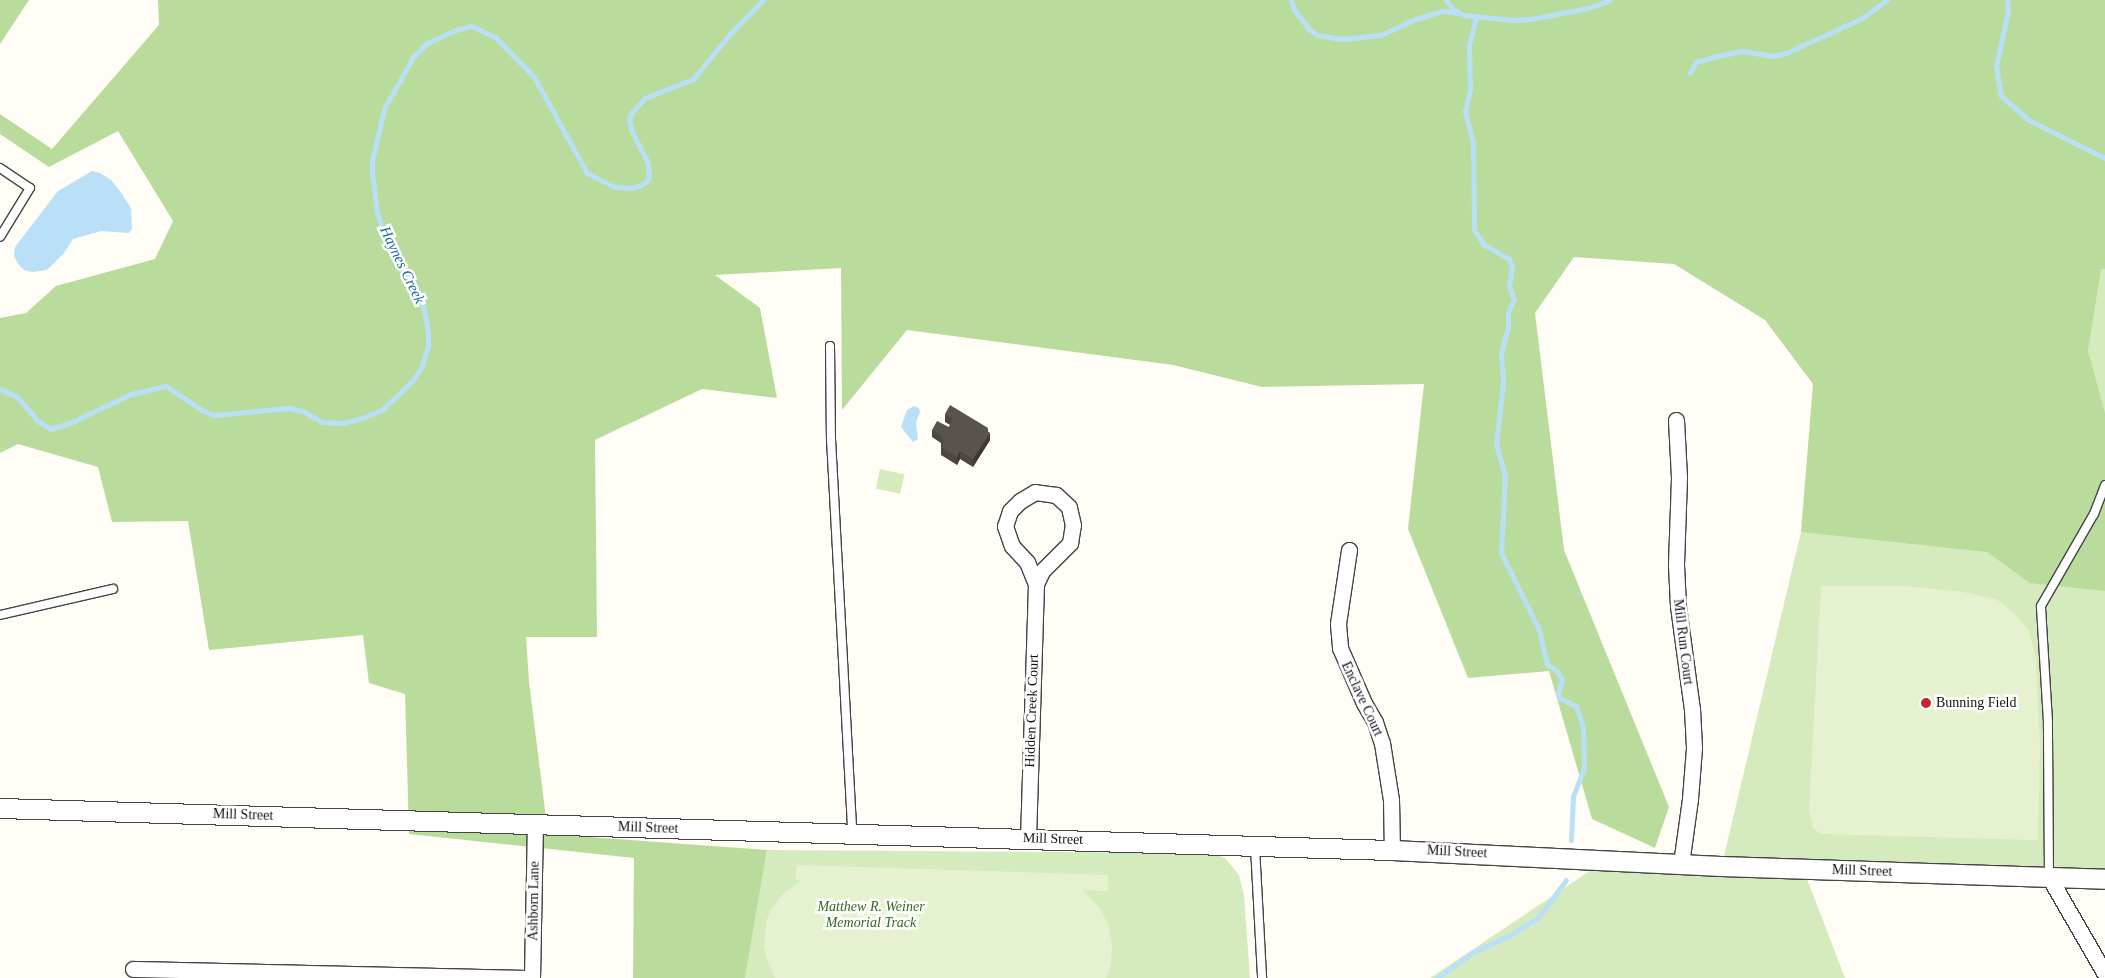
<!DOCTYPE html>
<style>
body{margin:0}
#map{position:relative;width:2105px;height:978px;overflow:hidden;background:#fffdf5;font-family:"Times New Roman",serif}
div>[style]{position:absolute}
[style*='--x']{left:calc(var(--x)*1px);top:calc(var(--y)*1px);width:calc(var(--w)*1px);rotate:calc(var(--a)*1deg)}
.green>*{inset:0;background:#d5ebbd;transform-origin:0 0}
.forest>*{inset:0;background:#b9dc9c}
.pitch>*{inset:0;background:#e6f2cf}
.water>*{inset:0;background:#b9e0f7}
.stream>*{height:5px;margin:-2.5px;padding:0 2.5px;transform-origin:2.5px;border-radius:2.5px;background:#b9e0f7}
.roads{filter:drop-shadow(1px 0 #444) drop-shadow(-1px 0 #444) drop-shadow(0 1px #444) drop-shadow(0 -1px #444)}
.service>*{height:8px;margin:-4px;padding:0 4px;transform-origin:4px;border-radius:4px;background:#fff}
.minor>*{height:15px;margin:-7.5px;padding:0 7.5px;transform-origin:7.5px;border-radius:7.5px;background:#fff}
.tertiary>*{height:19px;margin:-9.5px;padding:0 9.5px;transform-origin:9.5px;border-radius:9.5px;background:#fff}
.wall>*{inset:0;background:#4d4742}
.shaded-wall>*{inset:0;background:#3f3936}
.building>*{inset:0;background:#5a524d}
.dots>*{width:14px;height:14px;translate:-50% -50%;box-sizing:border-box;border:2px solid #fff;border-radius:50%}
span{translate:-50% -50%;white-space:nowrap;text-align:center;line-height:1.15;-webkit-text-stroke:5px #fff;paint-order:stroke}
.street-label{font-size:14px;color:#111}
.poi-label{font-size:14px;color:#111}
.left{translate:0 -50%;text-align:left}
.park-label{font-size:14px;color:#2f6b1f;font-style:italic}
.water-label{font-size:15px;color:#1768a6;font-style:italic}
</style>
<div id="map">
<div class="green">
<div style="clip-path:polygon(2105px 0,2105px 873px,1804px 871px,1845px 978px,1430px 978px,1612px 856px,1723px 860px,1801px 532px)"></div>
<div style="left:880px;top:469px;width:25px;height:20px;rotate:12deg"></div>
<div style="clip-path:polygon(767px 850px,1212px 853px,1225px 858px,1239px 875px,1244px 895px,1250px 978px,745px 978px)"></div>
</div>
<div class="forest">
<div style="clip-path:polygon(0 0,29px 0,0 44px)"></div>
<div style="clip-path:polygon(158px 0,2105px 0,2105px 269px,2101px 269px,2088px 351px,2105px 413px,2105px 591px,2030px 583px,1987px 552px,1801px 532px,1813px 384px,1765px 320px,1674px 264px,1574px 257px,1535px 313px,1564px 550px,1669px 807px,1655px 848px,1592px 819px,1549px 671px,1468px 678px,1408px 529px,1424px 384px,1262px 387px,1173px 365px,907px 330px,842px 410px,841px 268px,715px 275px,760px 308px,777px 398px,702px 389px,595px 440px,597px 637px,526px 637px,529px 682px,548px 834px,767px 850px,745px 978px,633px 978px,634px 858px,409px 834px,405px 694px,369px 683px,363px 635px,209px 650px,188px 521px,112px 522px,98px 467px,18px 444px,0 453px,0 318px,26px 313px,56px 286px,155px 259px,173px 221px,118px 131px,49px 167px,0 134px,0 114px,52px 149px,159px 25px)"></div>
</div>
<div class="pitch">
<div style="clip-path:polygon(1821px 586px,1905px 586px,1963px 592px,1996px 599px,2013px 612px,2029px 631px,2036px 658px,2040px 747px,2038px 840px,1821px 834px,1813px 828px,1809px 810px)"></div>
<div style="clip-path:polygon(797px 865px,1108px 875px,1108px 891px,1082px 890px,1098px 906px,1108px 924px,1112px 945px,1111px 964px,1108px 975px,1106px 978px,775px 978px,767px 959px,764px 945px,766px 922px,770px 911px,783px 894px,802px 880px,795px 880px)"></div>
</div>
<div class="water">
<div style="clip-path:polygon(92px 171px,100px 173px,111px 180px,122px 194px,131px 208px,132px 229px,129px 233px,101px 231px,73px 239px,64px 253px,47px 270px,32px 272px,24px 270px,18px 264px,14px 256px,15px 247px,58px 191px)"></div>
<div style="clip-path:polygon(914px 406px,919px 408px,920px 412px,916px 423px,918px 439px,913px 442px,901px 427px,907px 410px)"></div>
</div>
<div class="stream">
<div style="--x:1291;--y:0;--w:12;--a:70"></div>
<div style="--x:1295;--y:11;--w:24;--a:52"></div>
<div style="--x:1310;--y:30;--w:9;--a:36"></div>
<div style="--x:1317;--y:35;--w:25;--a:9"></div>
<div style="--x:1342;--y:39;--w:39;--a:-6"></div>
<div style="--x:1381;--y:35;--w:38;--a:-25"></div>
<div style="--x:1416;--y:19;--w:27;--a:-17"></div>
<div style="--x:1442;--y:11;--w:17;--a:7"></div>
<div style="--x:1446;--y:0;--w:11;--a:52"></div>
<div style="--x:1453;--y:9;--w:12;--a:31"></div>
<div style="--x:1463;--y:15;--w:50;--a:5.7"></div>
<div style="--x:1513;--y:20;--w:18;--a:-3"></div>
<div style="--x:1531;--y:19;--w:58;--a:-10.9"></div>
<div style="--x:1588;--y:8;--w:23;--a:-20"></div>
<div style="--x:2007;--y:0;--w:11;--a:85"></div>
<div style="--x:2008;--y:11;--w:56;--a:102.3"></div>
<div style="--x:1996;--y:66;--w:30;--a:81"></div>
<div style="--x:2001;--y:96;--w:35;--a:41"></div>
<div style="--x:2027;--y:119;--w:87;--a:26.6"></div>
<div style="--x:1476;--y:17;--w:30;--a:104"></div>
<div style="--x:1469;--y:46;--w:44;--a:88.7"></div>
<div style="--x:1470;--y:90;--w:22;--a:103"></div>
<div style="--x:1465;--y:111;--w:33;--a:76"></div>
<div style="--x:1473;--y:143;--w:87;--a:89.3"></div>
<div style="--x:1474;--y:230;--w:17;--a:57"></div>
<div style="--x:1483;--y:244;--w:30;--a:30"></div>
<div style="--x:1509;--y:259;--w:8;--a:67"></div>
<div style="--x:1512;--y:266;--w:21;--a:98"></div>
<div style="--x:1509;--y:287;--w:13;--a:67"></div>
<div style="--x:1514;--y:299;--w:14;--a:115"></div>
<div style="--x:1508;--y:312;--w:15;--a:90"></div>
<div style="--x:1508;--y:327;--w:27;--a:105"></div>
<div style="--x:1501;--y:353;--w:30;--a:86"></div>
<div style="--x:1503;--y:383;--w:61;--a:96.5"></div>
<div style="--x:1496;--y:444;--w:32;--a:74"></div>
<div style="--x:1505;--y:475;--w:78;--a:92.9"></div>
<div style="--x:1501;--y:553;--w:86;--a:63.7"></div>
<div style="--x:1539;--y:630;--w:35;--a:77"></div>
<div style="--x:1547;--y:664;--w:12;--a:35"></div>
<div style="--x:1557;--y:671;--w:9;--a:58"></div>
<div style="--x:1562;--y:679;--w:16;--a:105"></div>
<div style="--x:1558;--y:694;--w:4;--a:76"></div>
<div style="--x:1559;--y:698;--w:19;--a:25"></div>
<div style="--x:1576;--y:706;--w:22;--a:72"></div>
<div style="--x:1583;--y:727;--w:41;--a:88.6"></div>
<div style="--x:1584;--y:768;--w:31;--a:111"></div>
<div style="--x:1573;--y:797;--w:43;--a:92.7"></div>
<div style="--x:1690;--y:73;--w:13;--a:-61"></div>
<div style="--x:1696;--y:62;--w:18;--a:-16"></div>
<div style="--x:1713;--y:57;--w:30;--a:-12"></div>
<div style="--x:1742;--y:51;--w:32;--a:9"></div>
<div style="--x:1774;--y:56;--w:12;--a:-14"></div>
<div style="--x:1786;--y:53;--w:84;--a:-24.7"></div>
<div style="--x:1862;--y:18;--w:31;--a:-36"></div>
<div style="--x:0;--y:389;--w:19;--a:25"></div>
<div style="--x:17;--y:397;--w:33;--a:49"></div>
<div style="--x:39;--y:422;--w:14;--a:30"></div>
<div style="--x:51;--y:429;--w:20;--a:-18"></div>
<div style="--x:70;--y:423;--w:68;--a:-25.4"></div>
<div style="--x:131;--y:394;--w:36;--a:-13"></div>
<div style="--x:166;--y:386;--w:43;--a:33.7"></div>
<div style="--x:202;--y:410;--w:13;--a:23"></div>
<div style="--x:214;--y:415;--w:75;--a:-5.3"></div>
<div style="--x:289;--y:408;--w:14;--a:12"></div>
<div style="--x:303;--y:411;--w:22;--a:30"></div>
<div style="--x:322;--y:422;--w:20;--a:3"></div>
<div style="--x:342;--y:423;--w:18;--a:-13"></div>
<div style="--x:360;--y:419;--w:25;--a:-23"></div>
<div style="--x:383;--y:409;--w:40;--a:-44"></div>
<div style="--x:412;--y:381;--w:16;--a:-55"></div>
<div style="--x:421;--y:368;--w:23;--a:-72"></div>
<div style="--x:428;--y:346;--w:15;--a:-90"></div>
<div style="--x:428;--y:331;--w:25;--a:-101"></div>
<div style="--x:423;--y:306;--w:91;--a:-117.4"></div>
<div style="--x:381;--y:225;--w:13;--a:-108"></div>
<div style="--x:377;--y:213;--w:40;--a:-97.1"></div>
<div style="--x:372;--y:173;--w:12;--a:-90"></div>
<div style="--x:372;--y:161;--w:53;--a:-77"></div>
<div style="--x:384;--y:109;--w:60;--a:-60.9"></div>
<div style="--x:413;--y:57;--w:20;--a:-45"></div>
<div style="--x:427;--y:43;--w:35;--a:-24"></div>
<div style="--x:459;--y:29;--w:12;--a:-14"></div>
<div style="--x:471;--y:26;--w:26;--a:25"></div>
<div style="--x:495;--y:37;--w:56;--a:45.7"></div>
<div style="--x:534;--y:77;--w:110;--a:61.1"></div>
<div style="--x:587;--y:173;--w:30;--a:27"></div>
<div style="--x:614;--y:187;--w:17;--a:3"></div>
<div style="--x:631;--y:188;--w:10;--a:-17"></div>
<div style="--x:641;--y:185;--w:9;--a:-36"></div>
<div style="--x:648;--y:180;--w:5;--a:-79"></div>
<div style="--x:649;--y:175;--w:12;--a:-95"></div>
<div style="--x:648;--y:163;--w:38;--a:-117"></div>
<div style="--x:631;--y:129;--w:10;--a:-101"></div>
<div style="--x:629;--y:119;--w:8;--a:-67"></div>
<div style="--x:632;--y:112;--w:19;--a:-47"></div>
<div style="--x:645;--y:98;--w:52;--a:-21.6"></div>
<div style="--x:693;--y:79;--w:58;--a:-50.6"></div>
<div style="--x:730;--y:34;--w:47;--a:-45.9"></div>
<div style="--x:1437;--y:978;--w:43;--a:-35.5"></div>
<div style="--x:1472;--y:953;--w:44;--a:-25.4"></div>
<div style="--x:1512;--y:934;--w:31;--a:-32"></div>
<div style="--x:1538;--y:918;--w:47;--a:-53.6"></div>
</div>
<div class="roads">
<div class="service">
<div style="--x:0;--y:168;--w:36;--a:34"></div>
<div style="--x:30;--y:188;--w:57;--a:121.5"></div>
<div style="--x:830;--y:346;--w:93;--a:89.4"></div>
<div style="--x:831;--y:439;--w:394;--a:86.9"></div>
<div style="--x:0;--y:615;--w:116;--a:-13"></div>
<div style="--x:1255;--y:847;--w:131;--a:86.9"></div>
<div style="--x:2049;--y:877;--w:155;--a:-90.4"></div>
<div style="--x:2048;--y:722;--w:116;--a:-93.5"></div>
<div style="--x:2041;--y:606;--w:106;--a:-60.1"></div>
<div style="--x:2094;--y:514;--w:31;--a:-69"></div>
</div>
<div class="minor">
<div style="--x:1676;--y:420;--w:58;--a:87"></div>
<div style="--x:1679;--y:478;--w:87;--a:92"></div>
<div style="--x:1676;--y:565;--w:41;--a:87.2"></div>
<div style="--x:1678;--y:606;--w:104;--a:82.3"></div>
<div style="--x:1692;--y:709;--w:39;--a:87"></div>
<div style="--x:1694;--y:748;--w:51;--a:94.5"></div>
<div style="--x:1690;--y:799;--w:66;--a:97.9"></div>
<div style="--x:1349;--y:550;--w:75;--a:98.5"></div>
<div style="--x:1338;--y:624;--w:24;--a:85"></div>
<div style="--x:1340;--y:648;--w:60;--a:66.4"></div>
<div style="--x:1364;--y:703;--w:22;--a:60"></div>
<div style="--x:1375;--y:722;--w:22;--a:72"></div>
<div style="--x:1382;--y:743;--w:58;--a:81"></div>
<div style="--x:1391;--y:800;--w:50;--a:88.9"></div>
<div style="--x:1028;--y:839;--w:255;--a:-88.2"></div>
<div style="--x:1036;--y:584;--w:14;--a:-65"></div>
<div style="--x:1042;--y:571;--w:40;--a:-45"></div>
<div style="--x:1070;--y:543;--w:18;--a:-81"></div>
<div style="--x:1073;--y:525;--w:18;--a:-103"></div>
<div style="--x:1069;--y:507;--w:18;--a:-137"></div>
<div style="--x:1056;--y:495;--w:21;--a:-172"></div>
<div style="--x:1035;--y:492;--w:17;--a:149"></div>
<div style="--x:1020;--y:501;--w:14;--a:135"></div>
<div style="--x:1010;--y:511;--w:16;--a:108"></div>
<div style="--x:1005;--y:526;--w:21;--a:71"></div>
<div style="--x:1012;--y:546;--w:22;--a:47"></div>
<div style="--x:1027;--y:562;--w:24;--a:68"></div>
<div style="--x:2049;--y:877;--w:112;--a:60"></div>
<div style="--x:133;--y:969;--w:396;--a:1.3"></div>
<div style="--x:532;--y:978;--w:154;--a:-88.9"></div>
</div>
<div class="tertiary">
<div style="--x:0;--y:808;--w:1393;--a:1.73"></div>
<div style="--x:1392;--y:850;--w:329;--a:2.8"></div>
<div style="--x:1721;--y:866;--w:384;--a:1.9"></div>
</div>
</div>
<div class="wall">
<div style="clip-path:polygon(945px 414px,988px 432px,990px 440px,973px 467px,960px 459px,957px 465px,941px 455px,941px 443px,932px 437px,932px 430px,949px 427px,950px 425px,945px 422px)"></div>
</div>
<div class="shaded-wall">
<div style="clip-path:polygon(988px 428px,988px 435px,990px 433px,990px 440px,973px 467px,973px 459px)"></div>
<div style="clip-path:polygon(960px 451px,960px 459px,957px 465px,957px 457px)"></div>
</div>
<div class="building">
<div style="clip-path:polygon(950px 405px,988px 428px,987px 431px,990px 433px,973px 459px,960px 451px,957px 457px,941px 447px,944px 441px,941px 439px,942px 436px,932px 430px,937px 421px,949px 427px,953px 419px,945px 414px)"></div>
</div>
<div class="dots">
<div style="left:1926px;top:703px;background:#c4262e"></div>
</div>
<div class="street-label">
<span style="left:1683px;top:642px;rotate:83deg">Mill Run Court</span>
<span style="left:1362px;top:699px;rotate:65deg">Enclave Court</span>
<span style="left:1032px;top:711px;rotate:-88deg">Hidden Creek Court</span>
<span style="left:243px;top:815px;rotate:2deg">Mill Street</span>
<span style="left:648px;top:828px;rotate:2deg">Mill Street</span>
<span style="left:1053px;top:839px;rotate:2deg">Mill Street</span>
<span style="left:1457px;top:852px;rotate:3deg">Mill Street</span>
<span style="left:1862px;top:871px;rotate:2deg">Mill Street</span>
<span style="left:534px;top:901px;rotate:-89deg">Ashborn Lane</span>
</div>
<div class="poi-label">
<span class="left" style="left:1936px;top:703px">Bunning Field</span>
</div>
<div class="park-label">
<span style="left:871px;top:915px">Matthew R. Weiner<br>Memorial Track</span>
</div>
<div class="water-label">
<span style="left:402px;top:265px;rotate:64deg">Haynes Creek</span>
</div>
</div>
